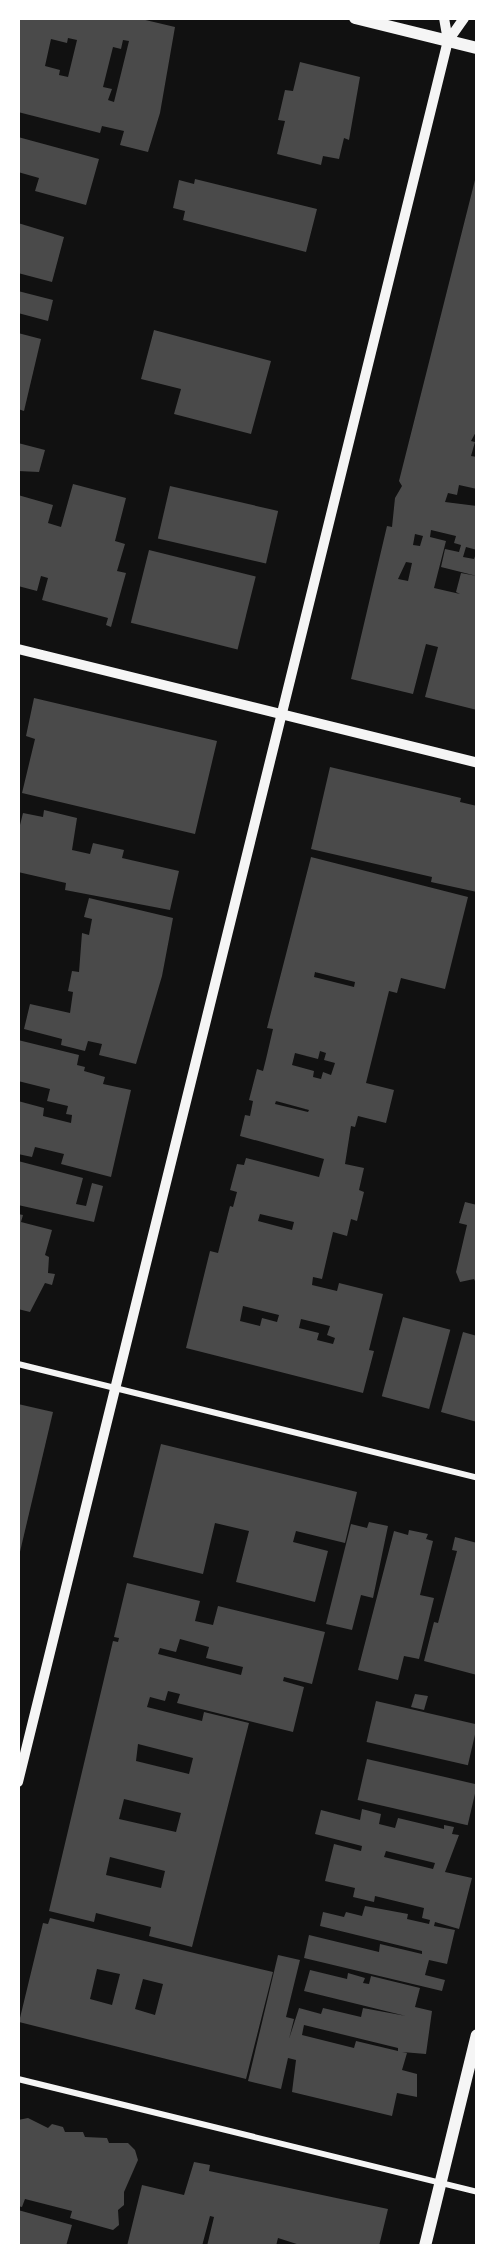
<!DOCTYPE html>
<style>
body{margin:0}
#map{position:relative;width:495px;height:2264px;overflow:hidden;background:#111;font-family:Signika,sans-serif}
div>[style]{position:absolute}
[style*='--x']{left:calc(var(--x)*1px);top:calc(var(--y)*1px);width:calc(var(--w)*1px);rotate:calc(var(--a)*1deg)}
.building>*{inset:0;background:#4a4a4a;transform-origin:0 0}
.minor>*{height:6px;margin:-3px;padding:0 3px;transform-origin:3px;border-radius:3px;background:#f5f5f5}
.tertiary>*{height:10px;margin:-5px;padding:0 5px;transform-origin:5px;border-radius:5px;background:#f5f5f5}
.secondary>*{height:12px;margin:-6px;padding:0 6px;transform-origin:6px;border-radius:6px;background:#f5f5f5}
span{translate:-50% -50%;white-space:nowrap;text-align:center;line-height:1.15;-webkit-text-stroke:6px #fff;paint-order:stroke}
.frame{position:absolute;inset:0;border:20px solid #fff;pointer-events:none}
</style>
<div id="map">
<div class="building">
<div style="clip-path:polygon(evenodd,18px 18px,137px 18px,175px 27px,160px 113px,148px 152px,120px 145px,124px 131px,102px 126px,100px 133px,18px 112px,18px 18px,68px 38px,77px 40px,68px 77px,59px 75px,60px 70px,45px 66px,51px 39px,67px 43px,68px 38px,18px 18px,123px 40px,129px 41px,114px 102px,108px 100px,112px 89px,103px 87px,113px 47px,121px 49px,123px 40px)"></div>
<div style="clip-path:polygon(300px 62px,360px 77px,349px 140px,344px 138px,339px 159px,323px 156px,321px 165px,277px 154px,285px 121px,278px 120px,285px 90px,293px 91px)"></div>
<div style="clip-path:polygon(18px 137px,99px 159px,86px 205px,35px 191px,39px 178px,18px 172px)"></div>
<div style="clip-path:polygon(evenodd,476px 176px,477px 430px,471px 441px,475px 442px,471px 456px,477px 457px,477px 489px,459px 485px,457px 495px,448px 493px,445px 502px,477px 506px,477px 550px,466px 547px,463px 557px,474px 559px,477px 551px,477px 576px,441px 567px,445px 549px,459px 552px,461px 545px,454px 543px,456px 536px,431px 530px,430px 537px,446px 541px,434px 588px,460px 594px,456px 592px,461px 573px,477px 576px,477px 710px,425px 697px,438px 647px,426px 644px,413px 694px,351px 679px,387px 526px,392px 527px,395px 498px,402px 486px,399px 481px,476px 176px,415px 534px,423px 536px,420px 546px,413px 545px,415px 534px,476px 176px,406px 562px,412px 563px,408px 581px,398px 579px,406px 562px)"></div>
<div style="clip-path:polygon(195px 179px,317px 209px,306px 252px,183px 220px,185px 211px,173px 208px,179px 180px,194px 184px)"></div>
<div style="clip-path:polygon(18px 223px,64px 237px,52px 282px,18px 273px)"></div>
<div style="clip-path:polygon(18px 291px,53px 300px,48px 321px,18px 313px)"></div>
<div style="clip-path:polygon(154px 330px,271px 361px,251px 434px,174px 414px,181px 389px,141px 379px)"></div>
<div style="clip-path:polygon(18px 333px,41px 339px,24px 411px,18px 409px)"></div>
<div style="clip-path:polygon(18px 443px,45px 450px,39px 472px,18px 471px)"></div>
<div style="clip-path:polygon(73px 484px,126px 498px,115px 541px,125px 544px,117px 571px,126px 573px,111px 627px,106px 625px,108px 618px,42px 600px,48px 578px,41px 576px,37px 591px,18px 586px,18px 495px,53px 505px,48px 523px,61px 527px)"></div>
<div style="left:170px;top:486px;width:111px;height:54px;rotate:13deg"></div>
<div style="left:149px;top:550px;width:110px;height:75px;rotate:14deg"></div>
<div style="clip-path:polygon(34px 698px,217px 741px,195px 834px,22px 793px,35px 739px,26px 736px)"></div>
<div style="clip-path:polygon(330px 767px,461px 798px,460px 802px,477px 806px,477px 892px,431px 882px,432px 877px,311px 849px)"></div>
<div style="clip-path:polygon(44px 810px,77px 818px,72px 850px,90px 854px,93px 843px,124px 850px,122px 858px,179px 871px,170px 910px,65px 890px,66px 883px,18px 872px,18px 833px,23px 813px,43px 817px)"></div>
<div style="clip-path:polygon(evenodd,311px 857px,468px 897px,445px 989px,401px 978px,397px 993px,389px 991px,366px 1083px,394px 1090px,386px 1123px,358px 1116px,355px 1127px,351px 1126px,345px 1164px,364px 1168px,359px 1190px,364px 1192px,357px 1221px,351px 1219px,347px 1236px,333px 1232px,322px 1279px,313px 1277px,312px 1285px,337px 1291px,339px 1283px,383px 1294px,369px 1350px,374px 1351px,363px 1393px,186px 1348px,210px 1251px,218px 1253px,230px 1206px,233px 1207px,237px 1192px,230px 1190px,237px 1164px,244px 1165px,246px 1158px,319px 1177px,324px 1159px,240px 1136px,245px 1115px,250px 1116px,253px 1101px,249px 1100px,257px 1069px,263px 1071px,266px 1059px,273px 1029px,267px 1028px,311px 857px,315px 972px,355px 982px,354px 987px,314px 977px,315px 972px,311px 857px,320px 1051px,326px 1053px,324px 1060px,335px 1063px,331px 1075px,323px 1072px,321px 1079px,313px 1077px,314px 1071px,292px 1065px,295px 1053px,318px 1059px,320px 1051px,311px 857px,276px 1101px,309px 1110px,308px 1112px,275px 1104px,276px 1101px,311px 857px,260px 1214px,294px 1222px,292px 1230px,258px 1221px,260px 1214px,311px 857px,243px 1306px,279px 1315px,277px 1322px,262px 1318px,260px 1326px,240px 1321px,243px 1306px,311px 857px,301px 1319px,330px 1326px,327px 1335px,335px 1338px,333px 1344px,317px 1340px,319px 1333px,299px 1328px,301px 1319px)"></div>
<div style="clip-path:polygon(89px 898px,173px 918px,162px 976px,136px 1064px,99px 1055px,102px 1044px,88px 1041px,85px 1051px,61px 1045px,62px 1039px,24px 1029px,30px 1004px,70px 1013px,73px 992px,68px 991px,72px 971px,79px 972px,82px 933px,89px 935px,92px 919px,84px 917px)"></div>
<div style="clip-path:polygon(18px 1040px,79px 1055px,77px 1065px,85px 1067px,84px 1071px,105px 1077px,103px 1084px,131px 1090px,111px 1177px,61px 1164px,64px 1154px,35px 1147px,32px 1157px,18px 1154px,18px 1101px,44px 1108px,43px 1116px,71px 1123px,72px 1115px,66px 1114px,68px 1106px,47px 1101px,50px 1089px,18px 1081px)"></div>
<div style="clip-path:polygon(18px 1161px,83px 1178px,76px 1204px,86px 1206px,92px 1183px,103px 1186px,94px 1222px,18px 1205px)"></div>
<div style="clip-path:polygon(465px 1202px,477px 1205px,477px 1285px,474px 1279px,460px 1282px,456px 1272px,467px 1225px,459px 1223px)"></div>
<div style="clip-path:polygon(18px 1214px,23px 1215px,21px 1222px,52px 1230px,45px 1255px,49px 1257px,48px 1273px,55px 1274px,52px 1285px,45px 1283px,30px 1312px,18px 1309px)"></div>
<div style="left:403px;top:1317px;width:49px;height:82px;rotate:15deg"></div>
<div style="clip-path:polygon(463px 1332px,477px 1336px,477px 1422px,441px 1412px)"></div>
<div style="clip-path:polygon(18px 1404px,53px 1412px,19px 1556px,18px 1555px)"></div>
<div style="clip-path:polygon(161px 1444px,357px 1492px,345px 1543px,296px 1531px,293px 1542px,328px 1551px,315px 1602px,236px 1582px,249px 1531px,215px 1523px,203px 1574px,133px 1557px)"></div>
<div style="clip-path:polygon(369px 1522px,388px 1526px,373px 1598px,361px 1595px,352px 1630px,326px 1624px,351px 1524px,367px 1528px)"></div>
<div style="clip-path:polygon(409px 1530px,428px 1534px,426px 1539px,433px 1541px,420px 1595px,434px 1598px,419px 1659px,404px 1656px,398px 1680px,358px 1670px,394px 1531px,408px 1535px)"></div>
<div style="clip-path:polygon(455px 1537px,477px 1543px,477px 1675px,424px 1661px,434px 1622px,438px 1623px,457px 1551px,452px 1550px)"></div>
<div style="clip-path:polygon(evenodd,127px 1583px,200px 1601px,195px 1621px,213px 1625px,218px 1606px,325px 1632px,312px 1684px,284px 1677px,283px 1681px,304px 1687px,293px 1732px,177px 1703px,180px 1694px,168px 1691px,165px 1701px,150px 1697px,147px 1707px,202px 1721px,204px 1712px,249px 1723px,192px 1947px,149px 1936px,151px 1927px,96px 1913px,94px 1922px,49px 1911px,113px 1641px,118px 1642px,119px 1638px,114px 1637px,127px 1583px,180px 1639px,209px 1647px,206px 1658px,243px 1667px,241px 1675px,158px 1654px,160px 1648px,176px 1652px,180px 1639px,127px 1583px,138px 1744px,193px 1758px,189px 1774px,136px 1761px,138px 1744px,127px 1583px,124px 1799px,181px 1813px,176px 1832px,119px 1819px,124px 1799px,127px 1583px,110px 1857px,165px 1871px,161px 1888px,106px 1875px,110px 1857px)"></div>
<div style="clip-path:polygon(415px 1694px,428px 1696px,424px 1710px,411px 1707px)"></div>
<div style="left:376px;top:1701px;width:104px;height:42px;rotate:13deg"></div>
<div style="left:367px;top:1759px;width:113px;height:42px;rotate:13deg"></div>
<div style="clip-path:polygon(evenodd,362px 1809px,381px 1814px,379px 1824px,395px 1828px,398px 1818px,444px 1829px,444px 1825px,454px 1827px,452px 1834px,459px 1835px,445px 1872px,472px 1878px,459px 1929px,435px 1922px,434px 1926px,455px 1930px,447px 1964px,429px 1960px,425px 1975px,445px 1980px,442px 1991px,304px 1958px,309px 1935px,379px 1952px,380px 1944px,422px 1954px,422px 1951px,320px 1926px,323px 1912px,344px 1917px,346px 1912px,362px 1916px,365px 1906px,408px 1914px,407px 1919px,429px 1924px,430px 1920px,422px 1918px,424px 1908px,375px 1896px,374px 1902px,353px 1897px,355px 1888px,325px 1881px,334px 1844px,361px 1851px,362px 1846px,315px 1834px,321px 1810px,360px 1820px,362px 1809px,386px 1851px,435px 1863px,433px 1869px,384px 1857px,386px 1851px)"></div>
<div style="clip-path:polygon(evenodd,50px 1918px,273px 1972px,246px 2079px,19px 2022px,43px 1923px,48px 1924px,50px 1918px,97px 1969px,120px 1974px,112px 2005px,90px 1999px,97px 1969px,50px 1918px,143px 1979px,163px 1984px,155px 2015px,135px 2009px,143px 1979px)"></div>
<div style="clip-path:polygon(evenodd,278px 1955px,300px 1960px,286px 2017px,294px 2019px,289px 2039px,299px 2008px,321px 2014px,323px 2008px,361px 2017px,363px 2008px,406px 2016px,304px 1991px,310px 1970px,347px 1979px,348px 1973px,365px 1978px,363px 1983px,369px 1984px,371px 1976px,420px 1988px,415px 2007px,432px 2011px,426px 2054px,402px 2052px,407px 2053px,402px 2070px,417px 2074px,417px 2097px,397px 2093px,392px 2116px,292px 2092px,296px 2060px,288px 2058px,281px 2089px,248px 2081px,278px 1955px,304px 2025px,398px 2048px,398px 2051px,356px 2041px,354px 2048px,302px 2035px,304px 2025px)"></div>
<div style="clip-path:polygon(28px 2118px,48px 2128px,52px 2124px,63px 2127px,65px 2132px,83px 2132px,85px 2137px,107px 2138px,109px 2143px,128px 2143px,135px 2150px,138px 2160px,124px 2192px,124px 2205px,118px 2210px,119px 2225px,113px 2230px,70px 2218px,72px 2211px,25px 2199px,22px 2207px,18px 2206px,18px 2120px)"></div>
<div style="clip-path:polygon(194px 2162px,210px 2165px,209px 2171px,388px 2209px,379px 2246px,303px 2246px,278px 2238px,276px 2246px,207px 2246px,214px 2217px,210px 2216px,202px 2246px,127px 2246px,142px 2185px,184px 2195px)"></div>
<div style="clip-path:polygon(18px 2210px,72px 2225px,66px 2246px,18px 2246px)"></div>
</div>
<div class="minor">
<div style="--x:18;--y:1364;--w:473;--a:13.9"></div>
<div style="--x:18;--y:2079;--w:473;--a:13.8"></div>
</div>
<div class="tertiary">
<div style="--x:444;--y:18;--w:23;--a:80"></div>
<div style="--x:18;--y:649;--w:473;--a:13.9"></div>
<div style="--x:18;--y:1782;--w:1793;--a:-76.13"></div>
<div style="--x:448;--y:41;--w:28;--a:-55"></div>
</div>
<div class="secondary">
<div style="--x:355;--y:18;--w:126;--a:13.8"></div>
<div style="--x:425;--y:2246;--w:217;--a:-76.2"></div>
</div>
<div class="frame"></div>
</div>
